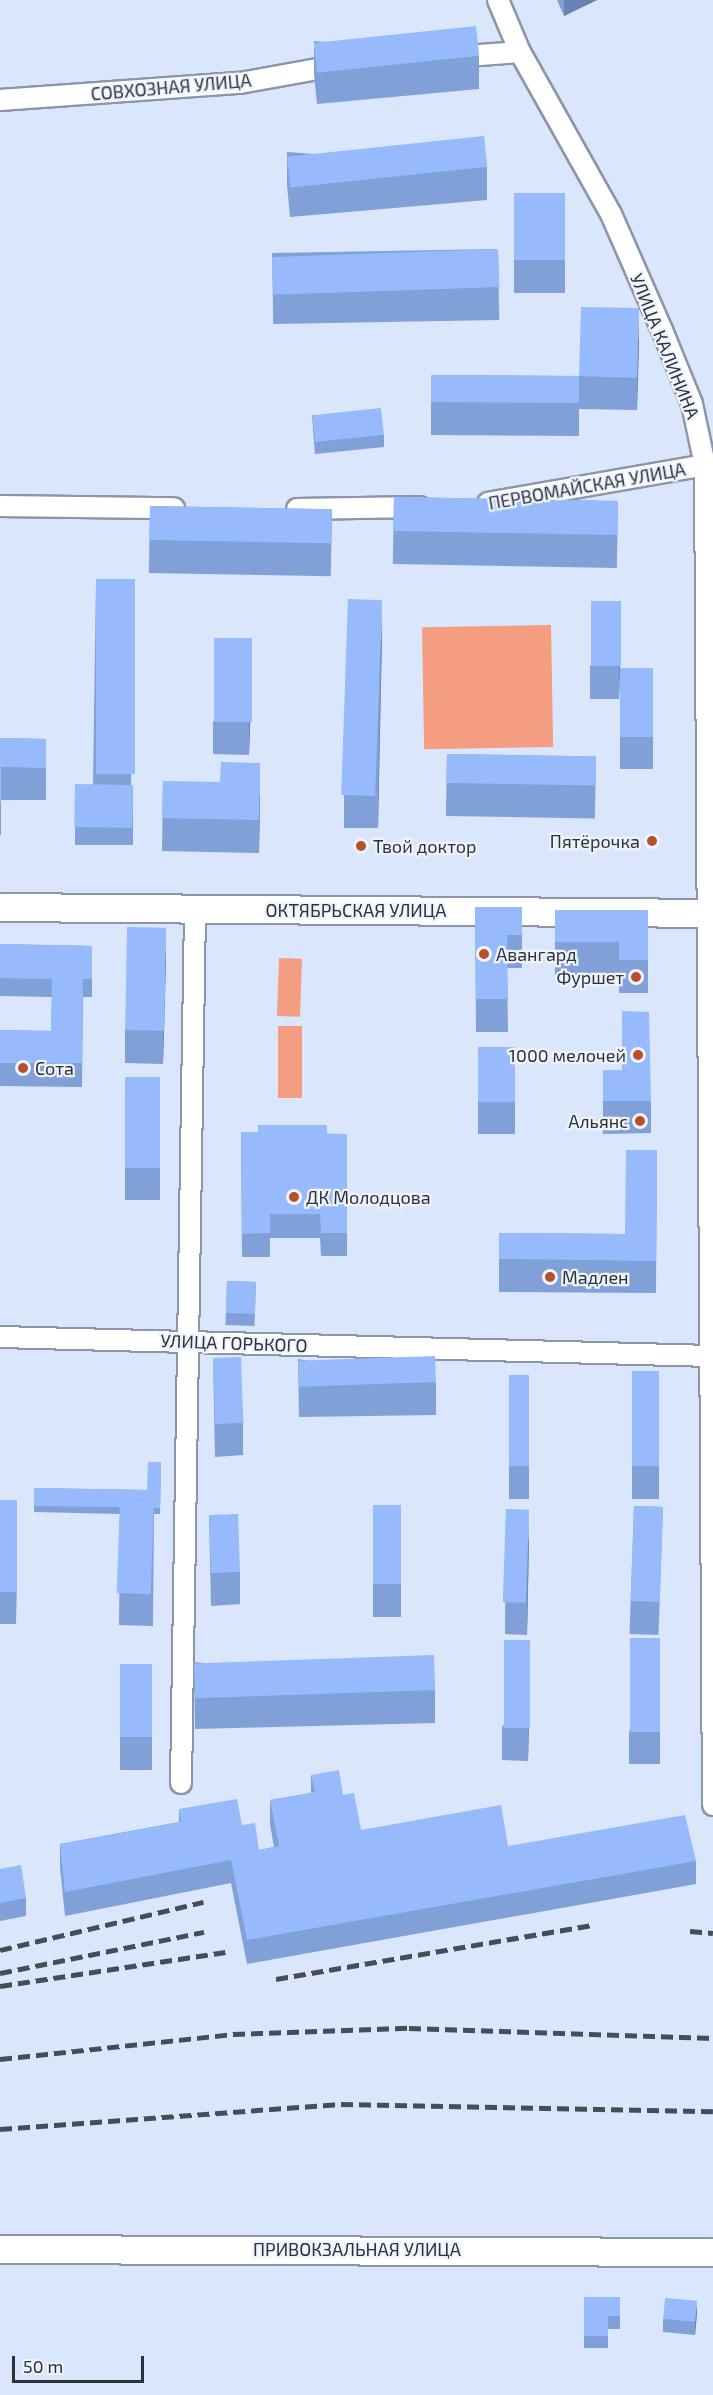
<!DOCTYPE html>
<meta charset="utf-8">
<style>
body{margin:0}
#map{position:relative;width:713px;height:2395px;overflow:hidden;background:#dae6fc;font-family:"Exo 2",sans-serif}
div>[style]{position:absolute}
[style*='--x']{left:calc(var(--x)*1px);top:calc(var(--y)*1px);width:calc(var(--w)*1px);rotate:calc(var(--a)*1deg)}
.green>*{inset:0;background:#f59d80;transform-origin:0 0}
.roads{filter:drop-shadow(2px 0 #8b96aa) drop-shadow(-2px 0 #8b96aa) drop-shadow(0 2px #8b96aa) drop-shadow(0 -2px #8b96aa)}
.street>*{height:20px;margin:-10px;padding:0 10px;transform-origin:10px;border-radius:10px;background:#fff}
.secondary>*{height:27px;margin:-13.5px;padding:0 13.5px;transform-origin:13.5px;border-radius:13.5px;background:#fff}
.rail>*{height:4.5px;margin-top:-2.25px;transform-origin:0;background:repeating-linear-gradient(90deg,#474d57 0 12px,transparent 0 18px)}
.wall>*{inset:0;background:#81a0d8;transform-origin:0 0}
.shaded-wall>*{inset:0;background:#6982b0}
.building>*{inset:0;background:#96bafb;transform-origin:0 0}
.dots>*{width:16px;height:16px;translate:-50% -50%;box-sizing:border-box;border:3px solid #eef3fc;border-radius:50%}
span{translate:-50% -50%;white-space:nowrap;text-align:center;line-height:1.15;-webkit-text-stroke:4.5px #eef3fc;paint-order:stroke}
.street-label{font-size:18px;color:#2d323a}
.poi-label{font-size:18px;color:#2d323a}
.right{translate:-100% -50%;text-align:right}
.left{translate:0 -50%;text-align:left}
.scale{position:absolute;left:12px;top:2356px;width:132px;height:27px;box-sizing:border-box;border:3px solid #2d323a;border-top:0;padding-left:8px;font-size:18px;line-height:21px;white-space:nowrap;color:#2d323a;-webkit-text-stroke:4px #eef3fc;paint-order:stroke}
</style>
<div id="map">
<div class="green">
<div style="left:551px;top:625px;width:122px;height:129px;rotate:89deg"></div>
<div style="left:279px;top:958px;width:23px;height:58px;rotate:2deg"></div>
<div style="left:302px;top:1026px;width:72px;height:24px;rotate:90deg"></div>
</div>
<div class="roads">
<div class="street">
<div style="--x:498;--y:0;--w:56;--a:67.1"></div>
<div style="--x:520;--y:52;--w:186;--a:60.7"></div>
<div style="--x:611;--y:214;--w:127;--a:66.3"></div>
<div style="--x:662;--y:330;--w:80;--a:67.9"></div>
<div style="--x:692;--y:404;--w:62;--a:78"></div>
<div style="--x:705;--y:465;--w:1340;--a:89.66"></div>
<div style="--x:453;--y:57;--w:67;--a:-4.3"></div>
<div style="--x:0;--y:100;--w:241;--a:-4.1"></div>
<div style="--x:240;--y:83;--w:102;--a:-10.2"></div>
<div style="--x:488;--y:503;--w:220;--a:-9.9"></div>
<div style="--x:0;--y:506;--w:174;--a:0.7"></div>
<div style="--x:297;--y:509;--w:123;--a:-0.9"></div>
<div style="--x:0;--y:1337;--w:713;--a:1.53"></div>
<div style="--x:181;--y:1783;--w:874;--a:-89.08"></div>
</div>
<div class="secondary">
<div style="--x:0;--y:907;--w:713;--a:0.48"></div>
<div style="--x:0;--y:2249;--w:713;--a:0.24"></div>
</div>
</div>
<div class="rail">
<div style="--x:690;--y:1931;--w:23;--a:5"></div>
<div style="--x:0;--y:1950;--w:209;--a:-13.3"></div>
<div style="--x:0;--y:1973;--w:208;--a:-11.4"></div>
<div style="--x:276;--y:1979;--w:321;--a:-9.7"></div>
<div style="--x:0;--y:1986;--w:228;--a:-8.6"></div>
<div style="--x:0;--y:2059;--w:234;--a:-6.1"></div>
<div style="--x:233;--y:2034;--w:176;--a:-2"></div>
<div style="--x:409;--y:2028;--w:304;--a:1.9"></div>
<div style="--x:0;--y:2129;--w:342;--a:-4.2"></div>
<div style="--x:341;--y:2104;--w:372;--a:1.1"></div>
</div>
<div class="wall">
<div style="clip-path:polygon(557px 0,597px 0,564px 16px)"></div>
<div style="clip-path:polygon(314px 41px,479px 56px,479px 89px,317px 104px,314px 74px)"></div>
<div style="clip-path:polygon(287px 152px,487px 167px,487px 200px,290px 217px,287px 185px)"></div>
<div style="left:514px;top:193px;width:51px;height:100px"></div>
<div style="left:498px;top:249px;width:71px;height:226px;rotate:89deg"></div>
<div style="clip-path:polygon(639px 341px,637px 410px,579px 409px,579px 436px,431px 435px,431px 375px,579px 376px)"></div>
<div style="clip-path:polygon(312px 415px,384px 435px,384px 447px,315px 454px)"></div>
<div style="left:394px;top:497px;width:224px;height:67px;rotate:1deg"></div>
<div style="left:150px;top:506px;width:182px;height:67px;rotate:1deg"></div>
<div style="clip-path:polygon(96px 579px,135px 603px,131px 785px,133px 785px,133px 845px,75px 845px,75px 785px,93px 785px)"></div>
<div style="clip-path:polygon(382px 633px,378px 828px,344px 828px,344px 795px)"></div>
<div style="clip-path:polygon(621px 634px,619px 699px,590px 699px,590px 666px)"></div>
<div style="left:620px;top:668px;width:33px;height:101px"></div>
<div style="clip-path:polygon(252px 671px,249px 755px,213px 754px,213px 722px)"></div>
<div style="clip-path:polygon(0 738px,46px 739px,46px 800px,1px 800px,1px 835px,0 835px)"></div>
<div style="left:447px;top:754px;width:149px;height:62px;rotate:1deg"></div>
<div style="clip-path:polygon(163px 781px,260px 796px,259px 853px,162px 851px)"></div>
<div style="clip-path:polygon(475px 907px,522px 907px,522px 968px,507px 968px,508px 1032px,476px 1032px)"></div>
<div style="clip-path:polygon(555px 910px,648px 910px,648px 993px,619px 993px,619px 975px,555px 975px)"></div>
<div style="clip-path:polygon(0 944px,92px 946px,92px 997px,83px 997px,82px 1087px,0 1086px,0 1030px,51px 1031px,52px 997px,0 996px)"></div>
<div style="clip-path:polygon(166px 960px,163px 1064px,125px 1063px,125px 1030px)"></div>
<div style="left:478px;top:1047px;width:37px;height:87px"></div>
<div style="clip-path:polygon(603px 1070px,622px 1070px,651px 1101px,651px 1133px,603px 1134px)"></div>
<div style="left:125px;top:1077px;width:35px;height:123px"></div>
<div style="clip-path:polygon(241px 1132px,347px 1134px,347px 1256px,321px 1256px,320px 1238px,270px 1238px,270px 1257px,242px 1257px)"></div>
<div style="clip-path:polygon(657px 1150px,656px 1293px,499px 1292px,499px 1233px,625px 1234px)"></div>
<div style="left:227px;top:1281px;width:29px;height:44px;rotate:2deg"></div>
<div style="clip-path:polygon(213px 1358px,243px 1423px,243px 1455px,215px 1457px)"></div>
<div style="clip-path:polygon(298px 1359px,436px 1382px,436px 1415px,299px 1417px)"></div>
<div style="left:632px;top:1371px;width:27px;height:128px"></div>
<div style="left:509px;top:1375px;width:20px;height:124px"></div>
<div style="clip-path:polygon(161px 1462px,160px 1514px,154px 1514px,153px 1626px,119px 1625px,120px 1514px,34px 1512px,34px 1488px,147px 1490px)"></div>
<div style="clip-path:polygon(0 1500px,17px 1533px,16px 1624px,0 1624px)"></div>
<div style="left:373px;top:1505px;width:28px;height:112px"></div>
<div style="left:634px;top:1506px;width:29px;height:128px;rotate:2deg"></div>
<div style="clip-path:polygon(506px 1509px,529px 1542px,527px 1635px,505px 1634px)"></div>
<div style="clip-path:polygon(209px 1515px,240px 1572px,240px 1604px,211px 1606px)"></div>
<div style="clip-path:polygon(660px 1638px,660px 1764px,629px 1764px,629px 1732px)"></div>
<div style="clip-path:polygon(194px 1662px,435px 1690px,435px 1723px,195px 1729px)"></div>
<div style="left:120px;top:1664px;width:32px;height:106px"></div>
<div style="clip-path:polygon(530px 1673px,528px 1761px,502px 1760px,502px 1728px)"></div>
<div style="clip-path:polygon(311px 1775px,343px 1795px,361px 1830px,508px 1846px,696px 1861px,696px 1884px,247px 1964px,231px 1883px,65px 1916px,60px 1867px,60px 1844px,179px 1822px,179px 1809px,242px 1825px,259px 1850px,274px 1847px,270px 1824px,270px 1800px,311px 1793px)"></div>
<div style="clip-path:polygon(0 1869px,26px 1898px,26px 1916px,0 1921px)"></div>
<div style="clip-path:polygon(584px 2297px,620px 2297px,620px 2329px,608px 2329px,608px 2348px,584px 2348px)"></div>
<div style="clip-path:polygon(697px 2313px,695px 2335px,663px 2332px,663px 2319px)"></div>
</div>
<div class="shaded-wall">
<div style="clip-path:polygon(564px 0,597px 0,564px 16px)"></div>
<div style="clip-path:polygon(639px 308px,639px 341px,637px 410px,637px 378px)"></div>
<div style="clip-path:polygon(382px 600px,382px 633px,378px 828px,378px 796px)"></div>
<div style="clip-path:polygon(621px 601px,621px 634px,619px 699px,619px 667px)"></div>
<div style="clip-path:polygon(252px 638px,252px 671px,249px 755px,249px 722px)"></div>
<div style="clip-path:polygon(260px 763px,260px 796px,259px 853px,259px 820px)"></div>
<div style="clip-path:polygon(166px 928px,166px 960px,163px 1064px,163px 1031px)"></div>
<div style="clip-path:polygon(17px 1500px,17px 1533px,16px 1624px,16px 1592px)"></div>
<div style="clip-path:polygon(529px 1510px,529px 1542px,527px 1635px,527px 1602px)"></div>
<div style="clip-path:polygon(530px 1640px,530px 1673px,528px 1761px,528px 1729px)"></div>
<div style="clip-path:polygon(697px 2301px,697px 2313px,695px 2335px,695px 2323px)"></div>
</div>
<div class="building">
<div style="left:476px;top:26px;width:30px;height:163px;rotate:84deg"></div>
<div style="left:484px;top:136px;width:31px;height:198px;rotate:84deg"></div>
<div style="left:514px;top:193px;width:51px;height:67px"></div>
<div style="left:498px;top:249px;width:38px;height:226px;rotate:88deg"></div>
<div style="clip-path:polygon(581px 307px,639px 308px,637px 378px,579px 376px,579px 403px,431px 402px,431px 375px,579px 376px)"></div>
<div style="left:381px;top:408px;width:27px;height:69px;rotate:84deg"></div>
<div style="left:394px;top:497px;width:224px;height:34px;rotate:1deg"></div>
<div style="left:150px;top:506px;width:182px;height:34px;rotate:1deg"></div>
<div style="left:96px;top:579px;width:39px;height:195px"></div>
<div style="left:348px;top:599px;width:34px;height:196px;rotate:2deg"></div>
<div style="left:591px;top:601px;width:30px;height:65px"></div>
<div style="left:214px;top:638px;width:38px;height:84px"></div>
<div style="left:620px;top:668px;width:33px;height:69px"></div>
<div style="clip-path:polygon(0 738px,46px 739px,46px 768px,1px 767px,1px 802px,0 802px)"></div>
<div style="left:447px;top:754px;width:149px;height:29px;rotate:1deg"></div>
<div style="clip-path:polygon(221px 762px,260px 763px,259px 820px,162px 818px,163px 781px,220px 782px)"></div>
<div style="left:75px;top:784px;width:58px;height:43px;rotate:1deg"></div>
<div style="clip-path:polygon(475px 907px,522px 907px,522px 935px,507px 935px,508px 999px,476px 999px)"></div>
<div style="clip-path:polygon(555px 910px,648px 910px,648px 960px,619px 960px,619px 942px,555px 942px)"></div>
<div style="left:127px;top:927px;width:39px;height:103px;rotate:1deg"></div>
<div style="clip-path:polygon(0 944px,92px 946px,92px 979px,83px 979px,83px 973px,52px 973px,52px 979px,0 978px)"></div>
<div style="clip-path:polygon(52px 973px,83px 973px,82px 1063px,0 1063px,0 1030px,51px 1031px)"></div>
<div style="clip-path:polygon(622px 1011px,649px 1012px,651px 1101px,603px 1101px,603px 1070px,622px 1070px)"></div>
<div style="left:478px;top:1047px;width:37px;height:55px"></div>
<div style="left:125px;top:1077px;width:35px;height:91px"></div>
<div style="clip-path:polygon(258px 1125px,327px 1125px,327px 1134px,347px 1134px,347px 1233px,321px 1233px,320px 1214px,270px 1214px,270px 1233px,242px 1234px,241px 1132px,258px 1132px)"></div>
<div style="clip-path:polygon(626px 1150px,657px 1150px,656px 1261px,499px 1259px,499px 1233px,625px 1234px)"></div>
<div style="left:227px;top:1281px;width:29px;height:32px;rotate:2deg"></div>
<div style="left:435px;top:1356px;width:26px;height:137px;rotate:88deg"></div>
<div style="left:241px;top:1357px;width:66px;height:28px;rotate:88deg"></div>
<div style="left:632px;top:1371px;width:27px;height:95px"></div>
<div style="left:509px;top:1375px;width:20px;height:91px"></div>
<div style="clip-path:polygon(148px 1462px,161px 1462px,160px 1508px,154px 1508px,154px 1500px,120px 1499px,120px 1507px,34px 1506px,34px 1488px,147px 1490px)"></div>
<div style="left:120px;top:1499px;width:34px;height:94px;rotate:2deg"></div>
<div style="left:0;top:1500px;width:17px;height:92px"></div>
<div style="left:373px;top:1505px;width:28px;height:79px"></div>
<div style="left:634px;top:1506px;width:29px;height:95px;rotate:2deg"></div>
<div style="left:506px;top:1509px;width:23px;height:93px;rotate:2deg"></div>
<div style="left:238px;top:1514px;width:58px;height:29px;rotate:88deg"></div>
<div style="left:630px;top:1638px;width:30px;height:94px"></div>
<div style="left:504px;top:1640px;width:26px;height:88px"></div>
<div style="left:434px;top:1655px;width:35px;height:240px;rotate:88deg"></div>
<div style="left:120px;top:1664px;width:32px;height:73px"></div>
<div style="clip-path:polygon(339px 1770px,343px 1795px,354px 1793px,361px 1830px,501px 1805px,508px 1846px,685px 1815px,696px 1861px,247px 1940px,231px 1860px,65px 1892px,60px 1844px,181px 1822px,179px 1809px,237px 1799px,242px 1825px,255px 1823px,259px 1850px,279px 1846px,270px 1800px,315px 1792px,311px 1775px)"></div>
<div style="clip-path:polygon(21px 1865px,26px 1898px,0 1903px,0 1869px)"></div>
<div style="clip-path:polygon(584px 2297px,620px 2297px,620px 2316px,608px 2316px,608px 2336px,584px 2336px)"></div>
<div style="left:665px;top:2298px;width:32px;height:21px;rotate:5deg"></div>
</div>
<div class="dots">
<div style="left:652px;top:841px;background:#b74f2b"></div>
<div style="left:361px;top:846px;background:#b74f2b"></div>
<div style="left:484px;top:954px;background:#b74f2b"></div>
<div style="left:636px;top:977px;background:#b74f2b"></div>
<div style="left:638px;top:1055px;background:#b74f2b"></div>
<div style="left:23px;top:1068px;background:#b74f2b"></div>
<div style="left:640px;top:1121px;background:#b74f2b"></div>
<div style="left:294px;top:1197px;background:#b74f2b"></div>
<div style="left:550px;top:1277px;background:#b74f2b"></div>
</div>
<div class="street-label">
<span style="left:171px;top:87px;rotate:-5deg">СОВХОЗНАЯ УЛИЦА</span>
<span style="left:665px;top:346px;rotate:68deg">УЛИЦА КАЛИНИНА</span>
<span style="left:587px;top:486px;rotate:-10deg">ПЕРВОМАЙСКАЯ УЛИЦА</span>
<span style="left:356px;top:910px">ОКТЯБРЬСКАЯ УЛИЦА</span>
<span style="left:234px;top:1343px;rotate:2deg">УЛИЦА ГОРЬКОГО</span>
<span style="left:357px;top:2249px">ПРИВОКЗАЛЬНАЯ УЛИЦА</span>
</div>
<div class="poi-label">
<span class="right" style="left:640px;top:841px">Пятёрочка</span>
<span class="left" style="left:373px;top:846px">Твой доктор</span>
<span class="left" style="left:496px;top:954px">Авангард</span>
<span class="right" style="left:624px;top:977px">Фуршет</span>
<span class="right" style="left:626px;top:1055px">1000 мелочей</span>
<span class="left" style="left:35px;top:1068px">Сота</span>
<span class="right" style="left:628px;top:1121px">Альянс</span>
<span class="left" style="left:306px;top:1197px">ДК Молодцова</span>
<span class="left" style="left:562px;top:1277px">Мадлен</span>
</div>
<div class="scale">50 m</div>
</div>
